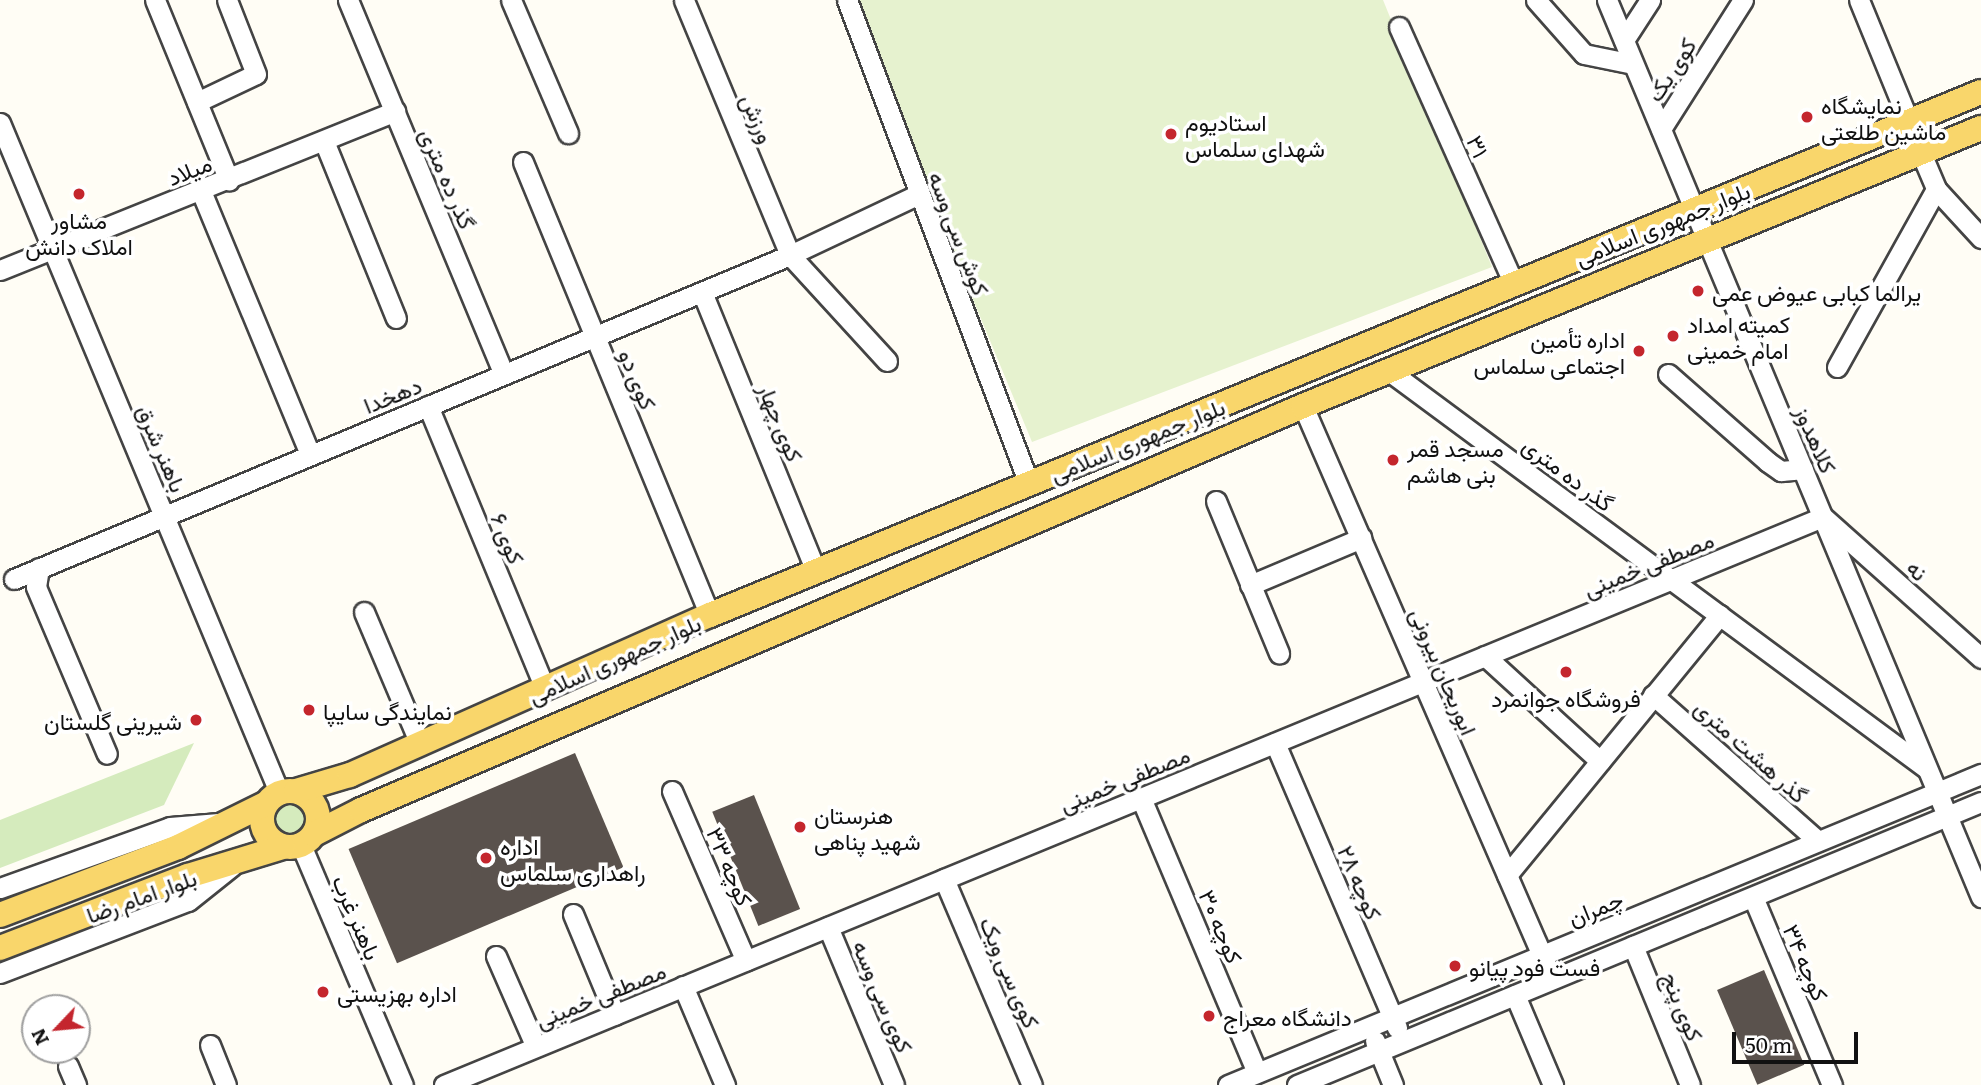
<!DOCTYPE html>
<meta charset="utf-8">
<style>
body{margin:0}
#map{position:relative;width:1981px;height:1085px;overflow:hidden;background:#fffdf5;font-family:Literata,Vazirmatn,serif}
div>[style]{position:absolute}
[style*='--x']{left:calc(var(--x)*1px);top:calc(var(--y)*1px);width:calc(var(--w)*1px);rotate:calc(var(--a)*1deg)}
.green>*{inset:0;background:#d5ebbd}
.round{border-radius:50%}
.pitch>*{inset:0;background:#e6f2cf}
.building>*{inset:0;background:#5a524d;transform-origin:0 0}
.roads{filter:drop-shadow(2px 0 #444) drop-shadow(-2px 0 #444) drop-shadow(0 2px #444) drop-shadow(0 -2px #444)}
.minor>*{height:19px;margin:-9.5px;padding:0 9.5px;transform-origin:9.5px;border-radius:9.5px;background:#fff}
.major>*{height:24px;margin:-12px;padding:0 12px;transform-origin:12px;border-radius:12px;background:#f9d66b}
.major>.ring{margin:-12px;padding:0;box-sizing:content-box;background:none;border:24px solid #f9d66b;border-radius:50%}
.dots>*{width:19px;height:19px;translate:-50% -50%;box-sizing:border-box;border:4px solid #fff;border-radius:50%}
span{translate:-50% -50%;white-space:nowrap;text-align:center;line-height:1.15;-webkit-text-stroke:7px #fff;paint-order:stroke}
.street-label{font-size:23px;color:#111}
.poi-label{font-size:23px;color:#111}
.left{translate:0 -50%;text-align:left}
.right{translate:-100% -50%;text-align:right}
.north{position:absolute;left:21px;top:994px;width:70px;height:70px;box-sizing:border-box;background:#fff;border:2px solid #a0a0a0;border-radius:50%;rotate:244deg;font-size:19px;font-weight:700;line-height:28px;text-align:center;color:#111}
.north::after{content:'';display:block;margin:auto;width:24px;height:32px;background:#c4262e;clip-path:polygon(50% 0,100% 100%,50% 72%,0 100%)}
.scale{position:absolute;left:1732px;top:1032px;width:126px;height:32px;box-sizing:border-box;border:4px solid #111;border-top:0;padding-left:9px;font-size:21px;line-height:24px;white-space:nowrap;color:#111;-webkit-text-stroke:5px #fff;paint-order:stroke}
</style>
<div id="map">
<div class="green">
<div style="clip-path:polygon(194px 743px,164px 805px,0 868px,0 820px)"></div>
<div class="round" style="left:266px;top:796px;width:46px;height:46px"></div>
</div>
<div class="pitch">
<div style="clip-path:polygon(849px 0,1383px 0,1492px 267px,1032px 442px)"></div>
</div>
<div class="building">
<div style="left:575px;top:753px;width:124px;height:246px;rotate:67deg"></div>
<div style="left:754px;top:795px;width:123px;height:45px;rotate:68deg"></div>
<div style="left:1764px;top:970px;width:103px;height:51px;rotate:67deg"></div>
</div>
<div class="roads">
<div class="minor">
<div style="--x:155;--y:0;--w:195;--a:67.7"></div>
<div style="--x:348;--y:0;--w:405;--a:67.4"></div>
<div style="--x:511;--y:0;--w:145;--a:66.8"></div>
<div style="--x:847;--y:0;--w:517;--a:69.39"></div>
<div style="--x:1536;--y:0;--w:72;--a:48.4"></div>
<div style="--x:1584;--y:54;--w:50;--a:11.5"></div>
<div style="--x:1607;--y:0;--w:972;--a:67.37"></div>
<div style="--x:1859;--y:0;--w:132;--a:67.7"></div>
<div style="--x:1399;--y:27;--w:282;--a:65.9"></div>
<div style="--x:1624;--y:40;--w:48;--a:-57"></div>
<div style="--x:197;--y:102;--w:65;--a:-25.4"></div>
<div style="--x:256;--y:74;--w:79;--a:-111.4"></div>
<div style="--x:0;--y:123;--w:725;--a:67.36"></div>
<div style="--x:1661;--y:129;--w:153;--a:-57.6"></div>
<div style="--x:324;--y:141;--w:191;--a:67.9"></div>
<div style="--x:1921;--y:153;--w:39;--a:67"></div>
<div style="--x:1936;--y:189;--w:67;--a:47.4"></div>
<div style="--x:523;--y:162;--w:490;--a:67.6"></div>
<div style="--x:201;--y:191;--w:285;--a:67.5"></div>
<div style="--x:0;--y:270;--w:426;--a:-21.9"></div>
<div style="--x:702;--y:292;--w:301;--a:67.8"></div>
<div style="--x:887;--y:361;--w:144;--a:-132.5"></div>
<div style="--x:790;--y:255;--w:143;--a:-25.3"></div>
<div style="--x:1837;--y:367;--w:204;--a:-60.9"></div>
<div style="--x:1389;--y:371;--w:668;--a:36.48"></div>
<div style="--x:1668;--y:374;--w:133;--a:41.3"></div>
<div style="--x:1768;--y:462;--w:16;--a:35"></div>
<div style="--x:1781;--y:471;--w:22;--a:-5"></div>
<div style="--x:428;--y:406;--w:306;--a:67.5"></div>
<div style="--x:1303;--y:406;--w:612;--a:66.49"></div>
<div style="--x:1216;--y:501;--w:165;--a:67.5"></div>
<div style="--x:39;--y:568;--w:19;--a:99"></div>
<div style="--x:36;--y:587;--w:181;--a:67"></div>
<div style="--x:14;--y:579;--w:841;--a:-22.66"></div>
<div style="--x:790;--y:255;--w:276;--a:-112.6"></div>
<div style="--x:1250;--y:585;--w:121;--a:-22.9"></div>
<div style="--x:364;--y:612;--w:143;--a:67"></div>
<div style="--x:1485;--y:656;--w:156;--a:42.4"></div>
<div style="--x:1653;--y:695;--w:220;--a:41.5"></div>
<div style="--x:1275;--y:743;--w:310;--a:66.8"></div>
<div style="--x:672;--y:791;--w:185;--a:66.5"></div>
<div style="--x:1141;--y:798;--w:298;--a:67.1"></div>
<div style="--x:301;--y:845;--w:261;--a:67"></div>
<div style="--x:1507;--y:875;--w:336;--a:-50.7"></div>
<div style="--x:944;--y:879;--w:224;--a:66.9"></div>
<div style="--x:0;--y:888;--w:181;--a:-19.7"></div>
<div style="--x:170;--y:827;--w:49;--a:-4.7"></div>
<div style="--x:1753;--y:897;--w:204;--a:67.2"></div>
<div style="--x:573;--y:914;--w:109;--a:67.4"></div>
<div style="--x:828;--y:927;--w:171;--a:67.3"></div>
<div style="--x:1633;--y:946;--w:150;--a:67.7"></div>
<div style="--x:496;--y:956;--w:99;--a:66.3"></div>
<div style="--x:0;--y:973;--w:201;--a:-21"></div>
<div style="--x:188;--y:901;--w:56;--a:-38.5"></div>
<div style="--x:683;--y:986;--w:108;--a:67"></div>
<div style="--x:1515;--y:995;--w:98;--a:67.1"></div>
<div style="--x:1375;--y:1041;--w:48;--a:67.8"></div>
<div style="--x:210;--y:1045;--w:43;--a:68.2"></div>
<div style="--x:68;--y:1066;--w:21;--a:67"></div>
<div style="--x:444;--y:1085;--w:1491;--a:-22.39"></div>
<div style="--x:1823;--y:517;--w:212;--a:41.7"></div>
<div style="--x:1228;--y:1085;--w:815;--a:-22.44"></div>
<div style="--x:1297;--y:1085;--w:740;--a:-22.48"></div>
</div>
<div class="major">
<div class="ring" style="left:262px;top:791px;width:32px;height:32px"></div>
<div style="--x:296;--y:791;--w:56;--a:-16.5"></div>
<div style="--x:350;--y:775;--w:394;--a:-24"></div>
<div style="--x:710;--y:615;--w:1374;--a:-22.37"></div>
<div style="--x:314;--y:834;--w:53;--a:-27.1"></div>
<div style="--x:361;--y:810;--w:1025;--a:-23.21"></div>
<div style="--x:1303;--y:406;--w:733;--a:-22.3"></div>
<div style="--x:0;--y:915;--w:191;--a:-20.9"></div>
<div style="--x:178;--y:847;--w:97;--a:-26.3"></div>
<div style="--x:0;--y:948;--w:201;--a:-21"></div>
<div style="--x:188;--y:876;--w:99;--a:-17"></div>
</div>
</div>
<div class="dots">
<div style="left:1807px;top:117px;background:#c4262e"></div>
<div style="left:1171px;top:134px;background:#c4262e"></div>
<div style="left:79px;top:194px;background:#c4262e"></div>
<div style="left:1698px;top:291px;background:#c4262e"></div>
<div style="left:1673px;top:336px;background:#c4262e"></div>
<div style="left:1639px;top:351px;background:#c4262e"></div>
<div style="left:1393px;top:460px;background:#c4262e"></div>
<div style="left:1566px;top:672px;background:#c4262e"></div>
<div style="left:309px;top:710px;background:#c4262e"></div>
<div style="left:196px;top:720px;background:#c4262e"></div>
<div style="left:800px;top:827px;background:#c4262e"></div>
<div style="left:486px;top:858px;background:#c4262e"></div>
<div style="left:1455px;top:966px;background:#c4262e"></div>
<div style="left:323px;top:992px;background:#c4262e"></div>
<div style="left:1209px;top:1016px;background:#c4262e"></div>
</div>
<div class="street-label">
<span style="left:1670px;top:69px;rotate:-57deg">کوی یک</span>
<span style="left:759px;top:118px;rotate:67deg">ورزش</span>
<span style="left:1479px;top:146px;rotate:66deg">۳۱</span>
<span style="left:189px;top:169px;rotate:-22deg">میلاد</span>
<span style="left:449px;top:178px;rotate:67deg">گذر ده متری</span>
<span style="left:1662px;top:223px;rotate:-22deg">بلوار جمهوری اسلامی</span>
<span style="left:960px;top:233px;rotate:69deg">کوش سی وسه</span>
<span style="left:639px;top:379px;rotate:68deg">کوی دو</span>
<span style="left:392px;top:394px;rotate:-22deg">دهخدا</span>
<span style="left:782px;top:422px;rotate:68deg">کوی چهار</span>
<span style="left:1137px;top:439px;rotate:-22deg">بلوار جمهوری اسلامی</span>
<span style="left:1817px;top:439px;rotate:67deg">کلاهدوز</span>
<span style="left:163px;top:448px;rotate:67deg">باهنر شرق</span>
<span style="left:1569px;top:473px;rotate:37deg">گذر ده متری</span>
<span style="left:509px;top:538px;rotate:68deg">کوی ۶</span>
<span style="left:1648px;top:563px;rotate:-22deg">مصطفی خمینی</span>
<span style="left:1918px;top:569px;rotate:42deg">نه</span>
<span style="left:614px;top:658px;rotate:-24deg">بلوار جمهوری اسلامی</span>
<span style="left:1445px;top:671px;rotate:67deg">ابوریحان بیرونی</span>
<span style="left:1752px;top:750px;rotate:42deg">گذر هشت متری</span>
<span style="left:1124px;top:778px;rotate:-22deg">مصطفی خمینی</span>
<span style="left:731px;top:866px;rotate:67deg">کوچه ۳۳</span>
<span style="left:1361px;top:882px;rotate:67deg">کوچه ۲۸</span>
<span style="left:141px;top:895px;rotate:-20deg">بلوار امام رضا</span>
<span style="left:1595px;top:907px;rotate:-22deg">چمران</span>
<span style="left:358px;top:917px;rotate:67deg">باهنر غرب</span>
<span style="left:1222px;top:926px;rotate:67deg">کوچه ۳۰</span>
<span style="left:1807px;top:962px;rotate:67deg">کوچه ۳۴</span>
<span style="left:1011px;top:972px;rotate:67deg">کوی سی ویک</span>
<span style="left:600px;top:994px;rotate:-22deg">مصطفی خمینی</span>
<span style="left:884px;top:996px;rotate:67deg">کوی سی وسه</span>
<span style="left:1684px;top:1006px;rotate:68deg">کوی پنج</span>
</div>
<div class="poi-label">
<span class="left" style="left:1821px;top:117px">نمایشگاه<br>ماشین طلعتی</span>
<span class="left" style="left:1185px;top:134px">استادیوم<br>شهدای سلماس</span>
<span style="left:79px;top:232px">مشاور<br>املاک دانش</span>
<span class="left" style="left:1712px;top:291px">یرالما کبابی عیوض عمی</span>
<span class="left" style="left:1687px;top:336px">کمیته امداد<br>امام خمینی</span>
<span class="right" style="left:1625px;top:351px">اداره تأمین<br>اجتماعی سلماس</span>
<span class="left" style="left:1407px;top:460px">مسجد قمر<br>بنی هاشم</span>
<span style="left:1566px;top:697px">فروشگاه جوانمرد</span>
<span class="left" style="left:323px;top:710px">نمایندگی سایپا</span>
<span class="right" style="left:182px;top:720px">شیرینی گلستان</span>
<span class="left" style="left:814px;top:827px">هنرستان<br>شهید پناهی</span>
<span class="left" style="left:500px;top:858px">اداره<br>راهداری سلماس</span>
<span class="left" style="left:1469px;top:966px">فست فود پیانو</span>
<span class="left" style="left:337px;top:992px">اداره بهزیستی</span>
<span class="left" style="left:1223px;top:1016px">دانشگاه معراج</span>
</div>
<div class="north">N</div>
<div class="scale">50 m</div>
</div>
